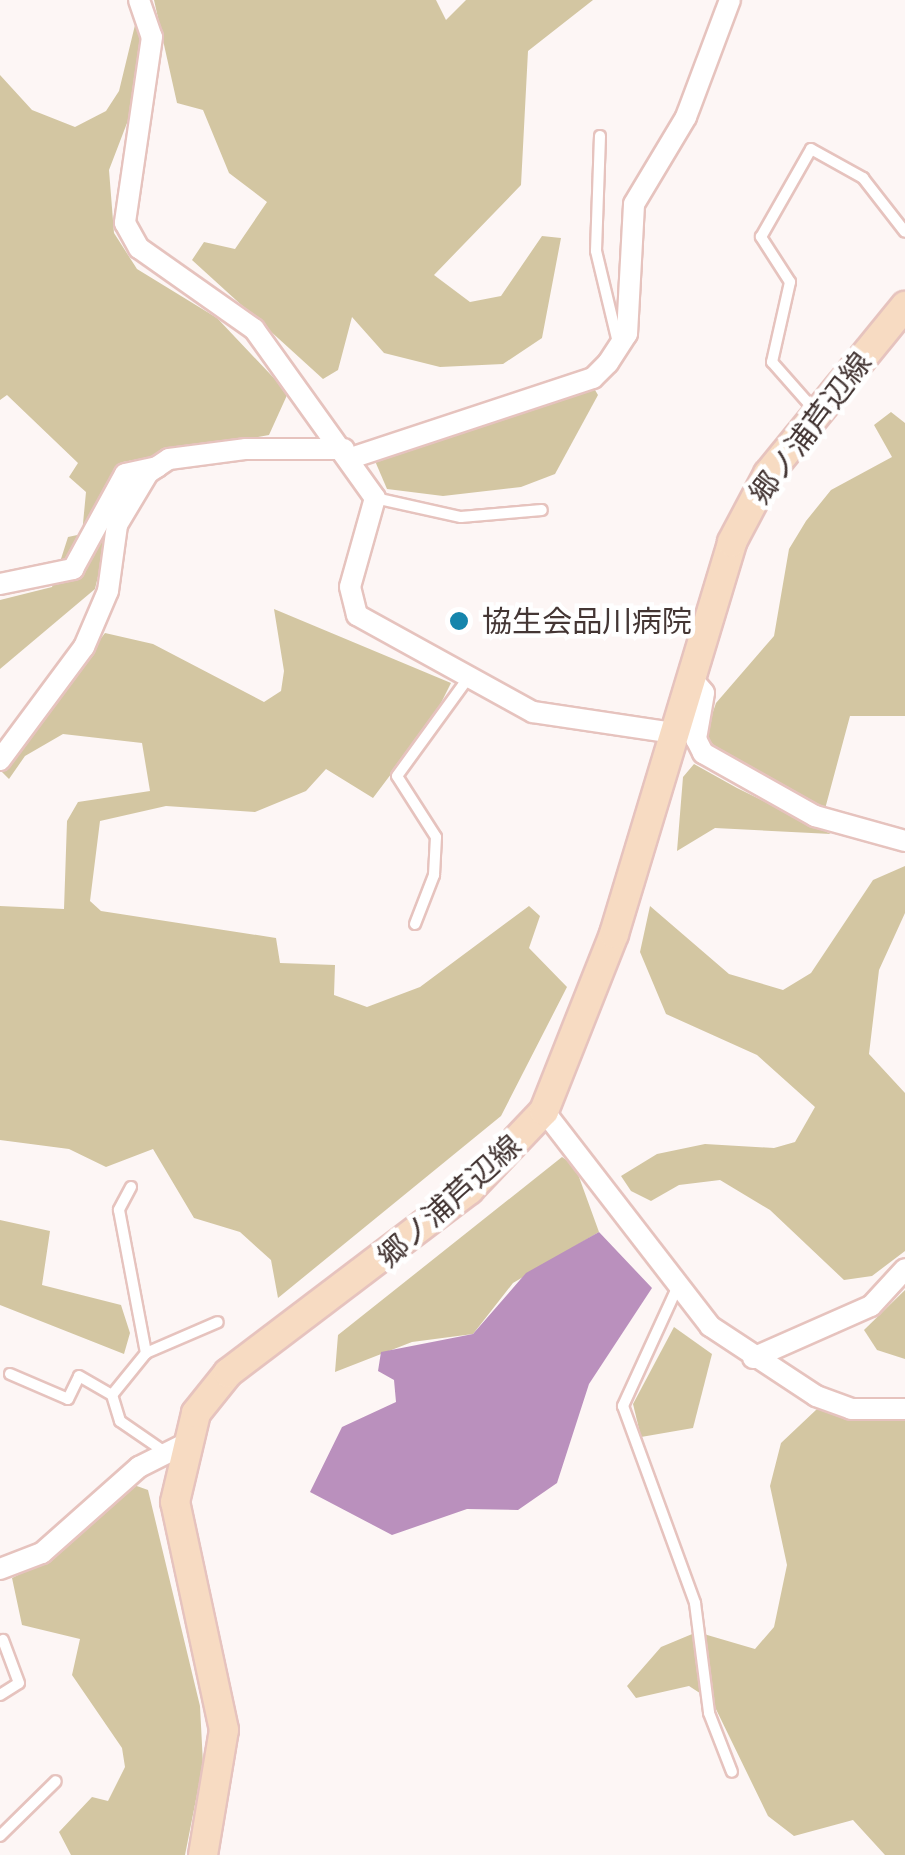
<!DOCTYPE html>
<meta charset="utf-8">
<style>
body{margin:0}
#map{position:relative;width:905px;height:1855px;overflow:hidden;background:#fdf6f5;font-family:"Noto Sans","Noto Sans JP",sans-serif}
div>[style]{position:absolute}
[style*='--x']{left:calc(var(--x)*1px);top:calc(var(--y)*1px);width:calc(var(--w)*1px);rotate:calc(var(--a)*1deg)}
.green>*{inset:0;background:#d3c6a2}
.water>*{inset:0;background:#ba90bd}
.roads{filter:drop-shadow(2px 0 #e6c3be) drop-shadow(-2px 0 #e6c3be) drop-shadow(0 2px #e6c3be) drop-shadow(0 -2px #e6c3be)}
.lane>*{height:10px;margin:-5px;padding:0 5px;transform-origin:5px;border-radius:5px;background:#fff}
.street>*{height:20px;margin:-10px;padding:0 10px;transform-origin:10px;border-radius:10px;background:#fff}
.secondary>*{height:28px;margin:-14px;padding:0 14px;transform-origin:14px;border-radius:14px;background:#f7dbc2}
.dots>*{width:28px;height:28px;translate:-50% -50%;box-sizing:border-box;border:5px solid #fff;border-radius:50%}
span{translate:-50% -50%;white-space:nowrap;text-align:center;line-height:1.15;-webkit-text-stroke:9px #fff;paint-order:stroke}
.street-label{font-size:30px;color:#443634}
.poi-label{font-size:30px;color:#443634}
.left{translate:0 -50%;text-align:left}
</style>
<div id="map">
<div class="green">
<div style="clip-path:polygon(154px 0,436px 0,446px 20px,466px 0,593px 0,528px 51px,521px 185px,434px 275px,470px 302px,501px 296px,542px 236px,561px 238px,542px 338px,503px 364px,440px 367px,384px 353px,352px 317px,338px 370px,323px 379px,192px 260px,204px 242px,235px 249px,267px 202px,229px 173px,203px 110px,177px 103px)"></div>
<div style="clip-path:polygon(135px 25px,143px 35px,132px 110px,109px 170px,114px 233px,137px 269px,217px 318px,288px 393px,269px 435px,123px 462px,96px 509px,111px 522px,95px 589px,0 669px,0 600px,52px 587px,68px 537px,82px 534px,86px 492px,69px 477px,78px 463px,7px 395px,0 400px,0 75px,32px 110px,75px 127px,106px 111px,119px 91px)"></div>
<div style="clip-path:polygon(592px 385px,598px 395px,555px 474px,521px 487px,443px 496px,387px 489px,375px 461px)"></div>
<div style="clip-path:polygon(891px 412px,905px 423px,905px 716px,850px 716px,825px 809px,721px 754px,705px 735px,716px 703px,774px 636px,789px 549px,806px 521px,831px 490px,892px 457px,874px 425px)"></div>
<div style="clip-path:polygon(274px 609px,451px 683px,434px 717px,373px 798px,326px 769px,306px 791px,255px 812px,166px 806px,100px 821px,90px 901px,101px 911px,276px 938px,280px 963px,335px 965px,334px 995px,367px 1007px,420px 987px,529px 906px,540px 916px,529px 948px,567px 987px,501px 1116px,278px 1298px,271px 1260px,240px 1232px,194px 1218px,153px 1149px,106px 1167px,69px 1149px,0 1140px,0 906px,64px 909px,67px 821px,78px 802px,150px 791px,142px 743px,63px 734px,25px 756px,9px 779px,0 770px,105px 633px,153px 644px,264px 702px,281px 691px,284px 671px)"></div>
<div style="clip-path:polygon(694px 764px,737px 788px,831px 834px,715px 828px,677px 851px,683px 777px)"></div>
<div style="clip-path:polygon(905px 866px,905px 913px,879px 970px,869px 1054px,905px 1093px,905px 1251px,872px 1276px,844px 1280px,770px 1210px,720px 1180px,679px 1185px,651px 1201px,631px 1191px,621px 1176px,657px 1154px,705px 1144px,774px 1148px,795px 1142px,815px 1107px,757px 1055px,666px 1014px,640px 952px,650px 906px,729px 974px,783px 990px,811px 973px,873px 880px)"></div>
<div style="clip-path:polygon(562px 1157px,575px 1166px,599px 1232px,513px 1283px,473px 1334px,412px 1342px,335px 1372px,338px 1335px)"></div>
<div style="clip-path:polygon(0 1220px,50px 1231px,42px 1285px,121px 1305px,130px 1333px,124px 1354px,0 1305px)"></div>
<div style="clip-path:polygon(905px 1290px,905px 1359px,877px 1350px,864px 1330px)"></div>
<div style="clip-path:polygon(674px 1327px,712px 1354px,693px 1428px,641px 1437px,633px 1404px)"></div>
<div style="clip-path:polygon(817px 1409px,905px 1421px,905px 1855px,885px 1855px,853px 1820px,794px 1836px,768px 1816px,712px 1701px,689px 1686px,636px 1698px,627px 1686px,661px 1647px,697px 1632px,755px 1649px,774px 1627px,787px 1565px,770px 1486px,781px 1443px)"></div>
<div style="clip-path:polygon(134px 1485px,148px 1490px,200px 1706px,203px 1764px,185px 1855px,71px 1855px,59px 1832px,92px 1797px,108px 1801px,125px 1767px,122px 1748px,72px 1675px,80px 1639px,22px 1625px,12px 1578px,58px 1555px)"></div>
</div>
<div class="water">
<div style="clip-path:polygon(599px 1232px,652px 1288px,589px 1384px,557px 1483px,518px 1510px,467px 1509px,392px 1535px,310px 1492px,342px 1427px,396px 1402px,394px 1380px,378px 1371px,381px 1352px,473px 1334px,526px 1273px)"></div>
</div>
<div class="roads">
<div class="lane">
<div style="--x:600;--y:136;--w:115;--a:92"></div>
<div style="--x:596;--y:251;--w:99;--a:76.5"></div>
<div style="--x:817;--y:413;--w:68;--a:-131.4"></div>
<div style="--x:772;--y:362;--w:82;--a:-77.3"></div>
<div style="--x:790;--y:282;--w:54;--a:-122.8"></div>
<div style="--x:761;--y:237;--w:101;--a:-60.4"></div>
<div style="--x:811;--y:149;--w:60;--a:29.1"></div>
<div style="--x:863;--y:178;--w:68;--a:52.1"></div>
<div style="--x:375;--y:498;--w:88;--a:12.5"></div>
<div style="--x:461;--y:517;--w:81;--a:-4.9"></div>
<div style="--x:415;--y:924;--w:53;--a:-68.8"></div>
<div style="--x:434;--y:875;--w:38;--a:-87"></div>
<div style="--x:436;--y:837;--w:72;--a:-122.6"></div>
<div style="--x:397;--y:776;--w:122;--a:-54"></div>
<div style="--x:131;--y:1187;--w:26;--a:118"></div>
<div style="--x:119;--y:1210;--w:146;--a:79.3"></div>
<div style="--x:677;--y:1288;--w:130;--a:114.6"></div>
<div style="--x:623;--y:1406;--w:210;--a:69.9"></div>
<div style="--x:695;--y:1603;--w:111;--a:82.7"></div>
<div style="--x:709;--y:1713;--w:63;--a:68.7"></div>
<div style="--x:10;--y:1374;--w:63;--a:23.3"></div>
<div style="--x:68;--y:1399;--w:25;--a:-64"></div>
<div style="--x:79;--y:1376;--w:38;--a:30"></div>
<div style="--x:162;--y:1450;--w:51;--a:-145.4"></div>
<div style="--x:120;--y:1421;--w:27;--a:-107"></div>
<div style="--x:112;--y:1395;--w:54;--a:-51"></div>
<div style="--x:146;--y:1353;--w:78;--a:-23.3"></div>
<div style="--x:0;--y:1695;--w:22;--a:-32"></div>
<div style="--x:19;--y:1683;--w:46;--a:-110.4"></div>
<div style="--x:0;--y:1836;--w:78;--a:-44.5"></div>
</div>
<div class="street">
<div style="--x:139;--y:0;--w:39;--a:71"></div>
<div style="--x:152;--y:37;--w:188;--a:98.3"></div>
<div style="--x:125;--y:223;--w:29;--a:61"></div>
<div style="--x:139;--y:248;--w:141;--a:35.2"></div>
<div style="--x:254;--y:329;--w:208;--a:54.4"></div>
<div style="--x:375;--y:498;--w:92;--a:105.7"></div>
<div style="--x:350;--y:587;--w:29;--a:76"></div>
<div style="--x:357;--y:615;--w:201;--a:28.9"></div>
<div style="--x:533;--y:712;--w:143;--a:8.5"></div>
<div style="--x:348;--y:459;--w:258;--a:-18.3"></div>
<div style="--x:593;--y:378;--w:21;--a:-45"></div>
<div style="--x:608;--y:363;--w:35;--a:-57"></div>
<div style="--x:627;--y:334;--w:130;--a:-86.9"></div>
<div style="--x:634;--y:204;--w:101;--a:-59.1"></div>
<div style="--x:686;--y:117;--w:125;--a:-69.4"></div>
<div style="--x:0;--y:584;--w:75;--a:-11.6"></div>
<div style="--x:73;--y:569;--w:108;--a:-61.3"></div>
<div style="--x:125;--y:474;--w:33;--a:-12"></div>
<div style="--x:692;--y:679;--w:18;--a:49"></div>
<div style="--x:704;--y:693;--w:47;--a:99.9"></div>
<div style="--x:696;--y:739;--w:16;--a:63"></div>
<div style="--x:703;--y:753;--w:129;--a:29.4"></div>
<div style="--x:815;--y:816;--w:93;--a:15.5"></div>
<div style="--x:0;--y:760;--w:141;--a:-53.4"></div>
<div style="--x:84;--y:647;--w:61;--a:-66.8"></div>
<div style="--x:108;--y:591;--w:67;--a:-82.2"></div>
<div style="--x:117;--y:525;--w:61;--a:-59.2"></div>
<div style="--x:148;--y:473;--w:25;--a:-34"></div>
<div style="--x:169;--y:459;--w:78;--a:-7.4"></div>
<div style="--x:246;--y:449;--w:98;--a:0"></div>
<div style="--x:544;--y:1111;--w:272;--a:52.3"></div>
<div style="--x:710;--y:1326;--w:127;--a:33.4"></div>
<div style="--x:816;--y:1396;--w:37;--a:20"></div>
<div style="--x:851;--y:1409;--w:54;--a:0"></div>
<div style="--x:753;--y:1358;--w:129;--a:-23.8"></div>
<div style="--x:871;--y:1306;--w:50;--a:-47.4"></div>
<div style="--x:0;--y:1569;--w:45;--a:-20.9"></div>
<div style="--x:42;--y:1553;--w:130;--a:-41.6"></div>
<div style="--x:139;--y:1467;--w:51;--a:-26.6"></div>
</div>
<div class="secondary">
<div style="--x:203;--y:1855;--w:127;--a:-80.5"></div>
<div style="--x:224;--y:1730;--w:233;--a:-102.1"></div>
<div style="--x:175;--y:1502;--w:91;--a:-76.7"></div>
<div style="--x:196;--y:1413;--w:51;--a:-51.3"></div>
<div style="--x:228;--y:1373;--w:303;--a:-37.2"></div>
<div style="--x:469;--y:1190;--w:109;--a:-46.5"></div>
<div style="--x:544;--y:1111;--w:190;--a:-68.4"></div>
<div style="--x:614;--y:934;--w:409;--a:-73.2"></div>
<div style="--x:732;--y:542;--w:77;--a:-62.1"></div>
<div style="--x:768;--y:474;--w:217;--a:-50.8"></div>
</div>
</div>
<div class="dots">
<div style="left:459px;top:621px;background:#1585ac"></div>
</div>
<div class="street-label">
<span style="left:810px;top:428px;rotate:-53deg">郷ノ浦芦辺線</span>
<span style="left:449px;top:1201px;rotate:-42deg">郷ノ浦芦辺線</span>
</div>
<div class="poi-label">
<span class="left" style="left:482px;top:621px">協生会品川病院</span>
</div>
</div>
